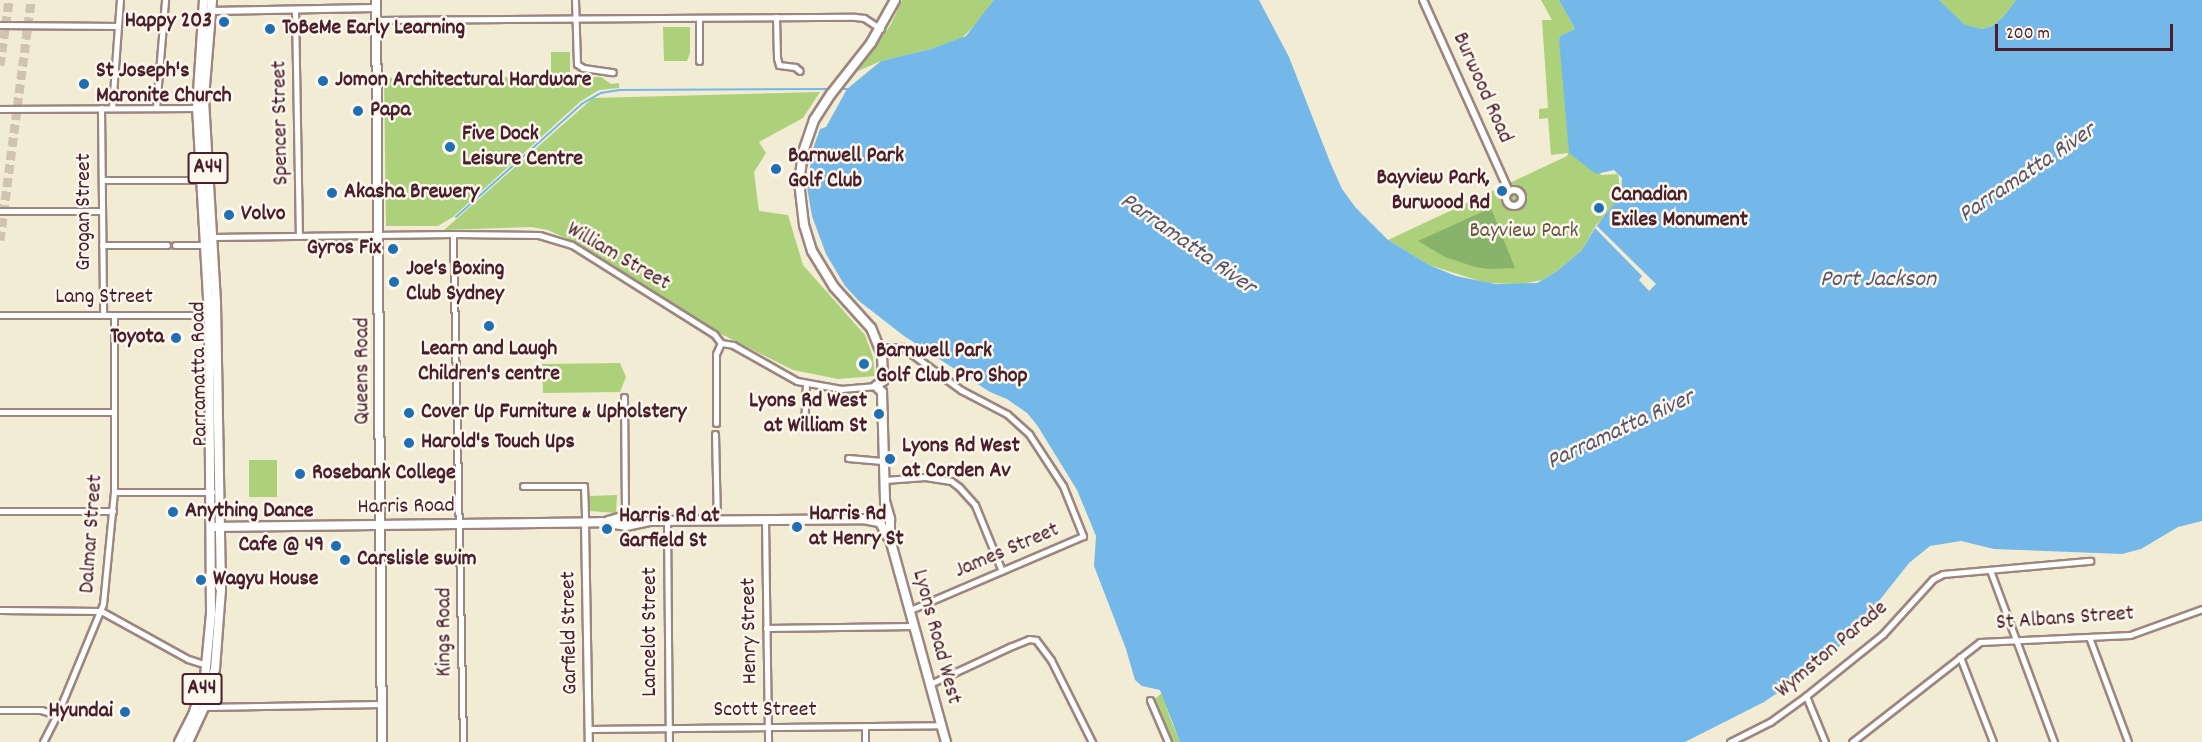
<!DOCTYPE html>
<style>
body{margin:0}
#map{position:relative;width:2202px;height:742px;overflow:hidden;background:#f2ecd4;font-family:Dekko,sans-serif}
div>[style]{position:absolute}
[style*='--x']{left:calc(var(--x)*1px);top:calc(var(--y)*1px);width:calc(var(--w)*1px);rotate:calc(var(--a)*1deg)}
.green>*{inset:0;background:#acd17a;transform-origin:0 0}
.forest>*{inset:0;background:#89b36a}
.water>*{inset:0;background:#74b8ea}
.pier>*{inset:0;background:#f2ecd4}
.stream>*{height:1.5px;margin:-0.75px;padding:0 0.75px;transform-origin:0.75px;border-radius:0.75px;background:#74b8ea}
.motorway-tunnel>*{height:9px;margin-top:-4.5px;transform-origin:0;background:repeating-linear-gradient(90deg,#d0c3b2 0 9px,transparent 0 13.5px)}
.roads{filter:drop-shadow(2px 0 #9e8680) drop-shadow(-2px 0 #9e8680) drop-shadow(0 2px #9e8680) drop-shadow(0 -2px #9e8680)}
.minor>*{height:5px;margin:-2.5px;padding:0 2.5px;transform-origin:2.5px;border-radius:2.5px;background:#fff}
.tertiary>*{height:6px;margin:-3px;padding:0 3px;transform-origin:3px;border-radius:3px;background:#fff}
.tertiary>.ring{margin:-3px;padding:0;box-sizing:content-box;background:none;border:6px solid #fff;border-radius:50%}
.secondary>*{height:8px;margin:-4px;padding:0 4px;transform-origin:4px;border-radius:4px;background:#fff}
.primary>*{height:8px;margin:-4px;padding:0 4px;transform-origin:4px;border-radius:4px;background:#fff}
.trunk>*{height:8px;margin:-4px;padding:0 4px;transform-origin:4px;border-radius:4px;background:#fff}
.dots>*{width:16px;height:16px;translate:-50% -50%;box-sizing:border-box;border:3px solid #fbf7ec;border-radius:50%}
span{translate:-50% -50%;white-space:nowrap;text-align:center;line-height:1.15;-webkit-text-stroke:5px #fbf7ec;paint-order:stroke}
.shield-label span{padding:2px 4px;background:#fbf7ec;border:2px solid;border-radius:4px;-webkit-text-stroke-width:0}
.shield-label{font-size:21px;color:#4a1f2b;font-weight:700}
.poi-label{font-size:22px;color:#4a1f2b;font-weight:700}
.right{translate:-100% -50%;text-align:right}
.left{translate:0 -50%;text-align:left}
.street-label{font-size:22px;color:#4a1f2b}
.park-label{font-size:22px;color:#675443}
.water-label{font-size:24px;color:#59556e;font-style:italic}
.scale{position:absolute;left:1995px;top:24px;width:178px;height:27px;box-sizing:border-box;border:3px solid #4a1f2b;border-top:0;padding-left:8px;font-size:18px;line-height:21px;white-space:nowrap;color:#4a1f2b;-webkit-text-stroke:4px #fbf7ec;paint-order:stroke}
</style>
<div id="map">
<div class="green">
<div style="clip-path:polygon(902px 0,994px 0,981px 19px,962px 38px,931px 49px,881px 61px,858px 71px,891px 24px)"></div>
<div style="clip-path:polygon(1541px 0,1559px 0,1575px 29px,1560px 36px,1559px 39px,1601px 175px,1618px 174px,1621px 196px,1610px 212px,1596px 225px,1582px 250px,1556px 272px,1542px 280px,1522px 284px,1486px 283px,1429px 265px,1388px 240px,1567px 156px,1568px 153px,1551px 155px,1548px 118px,1539px 119px,1539px 109px,1548px 108px,1542px 20px,1552px 20px)"></div>
<div style="clip-path:polygon(1939px 0,2016px 0,2003px 17px,1992px 26px,1982px 29px,1965px 26px)"></div>
<div style="clip-path:polygon(663px 27px,690px 27px,690px 53px,687px 61px,664px 61px)"></div>
<div style="clip-path:polygon(551px 52px,570px 52px,570px 77px,601px 77px,611px 84px,619px 83px,619px 88px,599px 90px,581px 101px,453px 217px,438px 226px,386px 226px,384px 78px,551px 77px)"></div>
<div style="clip-path:polygon(820px 92px,803px 118px,759px 142px,766px 153px,754px 172px,759px 211px,788px 215px,803px 265px,865px 335px,873px 357px,875px 376px,838px 379px,793px 370px,715px 331px,578px 244px,548px 230px,531px 227px,444px 230px,593px 98px)"></div>
<div style="clip-path:polygon(620px 363px,626px 377px,620px 392px,543px 393px,542px 364px)"></div>
<div style="left:249px;top:460px;width:28px;height:37px"></div>
<div style="clip-path:polygon(617px 495px,616px 513px,590px 511px,590px 496px)"></div>
<div style="clip-path:polygon(1162px 693px,1170px 718px,1180px 742px,1169px 742px,1151px 702px)"></div>
</div>
<div class="forest">
<div style="clip-path:polygon(1491px 208px,1515px 268px,1488px 269px,1475px 267px,1445px 257px,1418px 241px)"></div>
</div>
<div class="water">
<div style="clip-path:polygon(994px 0,1259px 0,1289px 57px,1330px 162px,1342px 189px,1356px 208px,1388px 240px,1429px 265px,1456px 276px,1495px 284px,1537px 283px,1556px 272px,1582px 250px,1595px 228px,1621px 195px,1622px 178px,1614px 170px,1596px 174px,1569px 153px,1559px 39px,1560px 36px,1575px 29px,1559px 0,1939px 0,1965px 25px,1982px 29px,1992px 26px,2003px 17px,2016px 0,2202px 0,2202px 521px,2178px 527px,2141px 549px,2122px 554px,1994px 549px,1961px 541px,1930px 546px,1909px 563px,1852px 635px,1818px 666px,1764px 702px,1685px 742px,1180px 742px,1160px 690px,1142px 686px,1135px 680px,1126px 649px,1094px 566px,1096px 536px,1077px 490px,1037px 425px,1027px 413px,1007px 399px,990px 392px,904px 336px,859px 301px,845px 286px,826px 254px,812px 216px,807px 187px,813px 149px,820px 129px,826px 127px,847px 89px,881px 61px,931px 49px,966px 36px)"></div>
</div>
<div class="pier">
<div style="clip-path:polygon(1597px 226px,1656px 284px,1649px 291px,1639px 280px,1642px 276px,1595px 228px)"></div>
</div>
<div class="stream">
<div style="--x:839;--y:89;--w:8;--a:0"></div>
<div style="--x:456;--y:217;--w:169;--a:-41.9"></div>
<div style="--x:582;--y:104;--w:22;--a:-30"></div>
<div style="--x:601;--y:93;--w:18;--a:-9"></div>
<div style="--x:619;--y:90;--w:212;--a:-0.3"></div>
</div>
<div class="motorway-tunnel">
<div style="--x:0;--y:65;--w:66;--a:-82.1"></div>
<div style="--x:0;--y:240;--w:242;--a:-82.6"></div>
</div>
<div class="roads">
<div class="minor">
<div style="--x:575;--y:0;--w:64;--a:88.2"></div>
<div style="--x:577;--y:64;--w:7;--a:34"></div>
<div style="--x:583;--y:68;--w:30;--a:8"></div>
<div style="--x:295;--y:9;--w:227;--a:89"></div>
<div style="--x:776;--y:17;--w:41;--a:88.6"></div>
<div style="--x:777;--y:58;--w:7;--a:74"></div>
<div style="--x:779;--y:65;--w:16;--a:7"></div>
<div style="--x:795;--y:67;--w:6;--a:39"></div>
<div style="--x:376;--y:20;--w:479;--a:-0.4"></div>
<div style="--x:855;--y:17;--w:9;--a:6"></div>
<div style="--x:864;--y:18;--w:20;--a:33"></div>
<div style="--x:0;--y:25;--w:118;--a:0.5"></div>
<div style="--x:699;--y:61;--w:43;--a:-90"></div>
<div style="--x:101;--y:108;--w:207;--a:89.4"></div>
<div style="--x:112;--y:108;--w:108;--a:-85.8"></div>
<div style="--x:156;--y:108;--w:108;--a:-85.2"></div>
<div style="--x:0;--y:109;--w:197;--a:-0.3"></div>
<div style="--x:102;--y:180;--w:99;--a:0"></div>
<div style="--x:0;--y:211;--w:102;--a:0"></div>
<div style="--x:453;--y:234;--w:508;--a:88.87"></div>
<div style="--x:212;--y:237;--w:241;--a:-0.7"></div>
<div style="--x:453;--y:234;--w:86;--a:0.7"></div>
<div style="--x:539;--y:235;--w:34;--a:17"></div>
<div style="--x:572;--y:245;--w:168;--a:32.1"></div>
<div style="--x:714;--y:334;--w:11;--a:52"></div>
<div style="--x:721;--y:343;--w:12;--a:9"></div>
<div style="--x:733;--y:345;--w:73;--a:29.4"></div>
<div style="--x:797;--y:381;--w:45;--a:10.3"></div>
<div style="--x:841;--y:389;--w:35;--a:-5"></div>
<div style="--x:102;--y:245;--w:65;--a:0"></div>
<div style="--x:175;--y:245;--w:30;--a:0"></div>
<div style="--x:0;--y:315;--w:209;--a:0"></div>
<div style="--x:880;--y:347;--w:22;--a:0"></div>
<div style="--x:902;--y:347;--w:73;--a:36.1"></div>
<div style="--x:961;--y:390;--w:52;--a:27.6"></div>
<div style="--x:1007;--y:414;--w:30;--a:42"></div>
<div style="--x:1029;--y:434;--w:62;--a:56.8"></div>
<div style="--x:1063;--y:486;--w:54;--a:68.2"></div>
<div style="--x:1083;--y:536;--w:188;--a:156.8"></div>
<div style="--x:624;--y:397;--w:119;--a:89.5"></div>
<div style="--x:0;--y:412;--w:113;--a:0"></div>
<div style="--x:716;--y:423;--w:69;--a:-90"></div>
<div style="--x:716;--y:354;--w:12;--a:-66"></div>
<div style="--x:804;--y:428;--w:44;--a:-87.4"></div>
<div style="--x:715;--y:434;--w:87;--a:88.7"></div>
<div style="--x:848;--y:458;--w:37;--a:5"></div>
<div style="--x:885;--y:480;--w:40;--a:-4.3"></div>
<div style="--x:925;--y:477;--w:26;--a:9"></div>
<div style="--x:951;--y:481;--w:10;--a:37"></div>
<div style="--x:959;--y:487;--w:24;--a:48"></div>
<div style="--x:975;--y:505;--w:71;--a:67.8"></div>
<div style="--x:523;--y:486;--w:61;--a:0"></div>
<div style="--x:584;--y:486;--w:37;--a:88"></div>
<div style="--x:114;--y:492;--w:98;--a:0"></div>
<div style="--x:0;--y:511;--w:113;--a:0"></div>
<div style="--x:765;--y:520;--w:222;--a:89.2"></div>
<div style="--x:667;--y:521;--w:221;--a:89.5"></div>
<div style="--x:1990;--y:570;--w:184;--a:69.6"></div>
<div style="--x:0;--y:610;--w:101;--a:0.6"></div>
<div style="--x:101;--y:611;--w:99;--a:28.9"></div>
<div style="--x:188;--y:659;--w:20;--a:18"></div>
<div style="--x:766;--y:628;--w:148;--a:-0.8"></div>
<div style="--x:2089;--y:637;--w:112;--a:69.6"></div>
<div style="--x:1960;--y:657;--w:91;--a:68.8"></div>
<div style="--x:930;--y:684;--w:90;--a:-24.9"></div>
<div style="--x:1012;--y:646;--w:18;--a:-22"></div>
<div style="--x:1029;--y:639;--w:7;--a:8"></div>
<div style="--x:1036;--y:640;--w:25;--a:53"></div>
<div style="--x:1051;--y:660;--w:92;--a:63.4"></div>
<div style="--x:1806;--y:696;--w:50;--a:67.6"></div>
<div style="--x:1150;--y:700;--w:46;--a:66.8"></div>
<div style="--x:204;--y:707;--w:178;--a:-1"></div>
<div style="--x:0;--y:710;--w:41;--a:0"></div>
<div style="--x:41;--y:710;--w:17;--a:17"></div>
<div style="--x:865;--y:727;--w:15;--a:90"></div>
<div style="--x:589;--y:729;--w:353;--a:-0.6"></div>
<div style="--x:43;--y:742;--w:30;--a:-63"></div>
<div style="--x:57;--y:715;--w:120;--a:-67.5"></div>
<div style="--x:103;--y:604;--w:113;--a:-84.4"></div>
<div style="--x:114;--y:492;--w:177;--a:-90"></div>
<div style="--x:1730;--y:742;--w:45;--a:-26.6"></div>
<div style="--x:1770;--y:722;--w:44;--a:-35.8"></div>
<div style="--x:1806;--y:696;--w:99;--a:-38.8"></div>
<div style="--x:1883;--y:634;--w:74;--a:-47.7"></div>
<div style="--x:1933;--y:579;--w:11;--a:-27"></div>
<div style="--x:1943;--y:574;--w:148;--a:-5.1"></div>
<div style="--x:1852;--y:742;--w:162;--a:-38"></div>
<div style="--x:1980;--y:642;--w:150;--a:-2.7"></div>
<div style="--x:2130;--y:635;--w:77;--a:-19.9"></div>
</div>
<div class="tertiary">
<div style="--x:1423;--y:0;--w:209;--a:65.8"></div>
<div style="--x:211;--y:11;--w:165;--a:-1"></div>
<div class="ring" style="left:1506px;top:190px;width:10px;height:10px"></div>
<div style="--x:585;--y:523;--w:219;--a:89"></div>
</div>
<div class="secondary">
<div style="--x:883;--y:381;--w:26;--a:-92"></div>
<div style="--x:882;--y:355;--w:29;--a:-112"></div>
<div style="--x:871;--y:328;--w:55;--a:-132.1"></div>
<div style="--x:834;--y:287;--w:42;--a:-121.4"></div>
<div style="--x:812;--y:251;--w:27;--a:-107"></div>
<div style="--x:804;--y:225;--w:43;--a:-96.6"></div>
<div style="--x:799;--y:182;--w:30;--a:-82"></div>
<div style="--x:803;--y:152;--w:34;--a:-71"></div>
<div style="--x:814;--y:120;--w:31;--a:-57"></div>
<div style="--x:831;--y:94;--w:65;--a:-51.9"></div>
<div style="--x:871;--y:43;--w:49;--a:-60.8"></div>
<div style="--x:882;--y:392;--w:109;--a:88.4"></div>
<div style="--x:885;--y:501;--w:19;--a:74"></div>
<div style="--x:890;--y:519;--w:20;--a:90"></div>
<div style="--x:890;--y:539;--w:211;--a:74.6"></div>
<div style="--x:882;--y:392;--w:8;--a:-135"></div>
<div style="--x:876;--y:386;--w:9;--a:-36"></div>
<div style="--x:608;--y:521;--w:18;--a:-16"></div>
<div style="--x:625;--y:516;--w:15;--a:16"></div>
<div style="--x:212;--y:527;--w:389;--a:-0.7"></div>
<div style="--x:601;--y:522;--w:25;--a:9"></div>
<div style="--x:626;--y:526;--w:25;--a:-12"></div>
<div style="--x:650;--y:521;--w:213;--a:-0.5"></div>
<div style="--x:863;--y:519;--w:15;--a:11"></div>
<div style="--x:887;--y:536;--w:20;--a:-117"></div>
<div style="--x:878;--y:518;--w:5;--a:-53"></div>
<div style="--x:881;--y:514;--w:6;--a:9"></div>
</div>
<div class="primary">
<div style="--x:376;--y:0;--w:742;--a:89.54"></div>
</div>
<div class="trunk">
<div style="--x:179;--y:742;--w:30;--a:-63"></div>
<div style="--x:193;--y:715;--w:40;--a:-72"></div>
<div style="--x:205;--y:677;--w:64;--a:-84.6"></div>
<div style="--x:211;--y:613;--w:298;--a:-90.4"></div>
<div style="--x:209;--y:315;--w:207;--a:-93.3"></div>
<div style="--x:197;--y:108;--w:108;--a:-86.3"></div>
<div style="--x:188;--y:742;--w:38;--a:-65"></div>
<div style="--x:204;--y:707;--w:40;--a:-74"></div>
<div style="--x:215;--y:669;--w:79;--a:-85.7"></div>
<div style="--x:221;--y:590;--w:288;--a:-91"></div>
<div style="--x:216;--y:302;--w:204;--a:-93.4"></div>
<div style="--x:204;--y:98;--w:98;--a:-85.3"></div>
</div>
</div>
<div class="dots">
<div style="left:224px;top:22px;background:#1f6fb2"></div>
<div style="left:270px;top:29px;background:#1f6fb2"></div>
<div style="left:323px;top:81px;background:#1f6fb2"></div>
<div style="left:84px;top:84px;background:#1f6fb2"></div>
<div style="left:358px;top:111px;background:#1f6fb2"></div>
<div style="left:450px;top:147px;background:#1f6fb2"></div>
<div style="left:776px;top:169px;background:#1f6fb2"></div>
<div style="left:1502px;top:191px;background:#1f6fb2"></div>
<div style="left:332px;top:193px;background:#1f6fb2"></div>
<div style="left:1599px;top:208px;background:#1f6fb2"></div>
<div style="left:229px;top:215px;background:#1f6fb2"></div>
<div style="left:393px;top:249px;background:#1f6fb2"></div>
<div style="left:394px;top:282px;background:#1f6fb2"></div>
<div style="left:489px;top:326px;background:#1f6fb2"></div>
<div style="left:176px;top:338px;background:#1f6fb2"></div>
<div style="left:864px;top:364px;background:#1f6fb2"></div>
<div style="left:409px;top:413px;background:#1f6fb2"></div>
<div style="left:879px;top:414px;background:#1f6fb2"></div>
<div style="left:409px;top:443px;background:#1f6fb2"></div>
<div style="left:890px;top:459px;background:#1f6fb2"></div>
<div style="left:300px;top:474px;background:#1f6fb2"></div>
<div style="left:173px;top:512px;background:#1f6fb2"></div>
<div style="left:797px;top:527px;background:#1f6fb2"></div>
<div style="left:607px;top:529px;background:#1f6fb2"></div>
<div style="left:336px;top:546px;background:#1f6fb2"></div>
<div style="left:345px;top:560px;background:#1f6fb2"></div>
<div style="left:201px;top:580px;background:#1f6fb2"></div>
<div style="left:125px;top:712px;background:#1f6fb2"></div>
</div>
<div class="shield-label">
<span style="left:208px;top:168px">A44</span>
<span style="left:202px;top:689px">A44</span>
</div>
<div class="poi-label">
<span class="right" style="left:212px;top:22px">Happy 203</span>
<span class="left" style="left:282px;top:29px">ToBeMe Early Learning</span>
<span class="left" style="left:96px;top:84px">St Joseph's<br>Maronite Church</span>
<span class="left" style="left:335px;top:81px">Jomon Architectural Hardware</span>
<span class="left" style="left:370px;top:111px">Papa</span>
<span class="left" style="left:462px;top:147px">Five Dock<br>Leisure Centre</span>
<span class="left" style="left:788px;top:169px">Barnwell Park<br>Golf Club</span>
<span class="right" style="left:1490px;top:191px">Bayview Park,<br>Burwood Rd</span>
<span class="left" style="left:344px;top:193px">Akasha Brewery</span>
<span class="left" style="left:1611px;top:208px">Canadian<br>Exiles Monument</span>
<span class="left" style="left:241px;top:215px">Volvo</span>
<span class="right" style="left:381px;top:249px">Gyros Fix</span>
<span class="left" style="left:406px;top:282px">Joe's Boxing<br>Club Sydney</span>
<span class="right" style="left:164px;top:338px">Toyota</span>
<span style="left:489px;top:362px">Learn and Laugh<br>Children's centre</span>
<span class="left" style="left:876px;top:364px">Barnwell Park<br>Golf Club Pro Shop</span>
<span class="right" style="left:867px;top:414px">Lyons Rd West<br>at William St</span>
<span class="left" style="left:421px;top:413px">Cover Up Furniture &amp; Upholstery</span>
<span class="left" style="left:421px;top:443px">Harold's Touch Ups</span>
<span class="left" style="left:902px;top:459px">Lyons Rd West<br>at Corden Av</span>
<span class="left" style="left:312px;top:474px">Rosebank College</span>
<span class="left" style="left:185px;top:512px">Anything Dance</span>
<span class="left" style="left:809px;top:527px">Harris Rd<br>at Henry St</span>
<span class="left" style="left:619px;top:529px">Harris Rd at<br>Garfield St</span>
<span class="right" style="left:324px;top:546px">Cafe @ 49</span>
<span class="left" style="left:357px;top:560px">Carslisle swim</span>
<span class="left" style="left:213px;top:580px">Wagyu House</span>
<span class="right" style="left:113px;top:712px">Hyundai</span>
</div>
<div class="street-label">
<span style="left:1482px;top:88px;rotate:66deg">Burwood Road</span>
<span style="left:281px;top:123px;rotate:-91deg">Spencer Street</span>
<span style="left:85px;top:212px;rotate:-90deg">Grogan Street</span>
<span style="left:618px;top:257px;rotate:30deg">William Street</span>
<span style="left:104px;top:298px">Lang Street</span>
<span style="left:363px;top:371px;rotate:-90deg">Queens Road</span>
<span style="left:200px;top:374px;rotate:-91deg">Parramatta Road</span>
<span style="left:406px;top:507px;rotate:-1deg">Harris Road</span>
<span style="left:92px;top:534px;rotate:-86deg">Dalmar Street</span>
<span style="left:1007px;top:551px;rotate:-23deg">James Street</span>
<span style="left:2065px;top:619px;rotate:-4deg">St Albans Street</span>
<span style="left:750px;top:631px;rotate:-91deg">Henry Street</span>
<span style="left:445px;top:632px;rotate:-90deg">Kings Road</span>
<span style="left:651px;top:632px;rotate:-90deg">Lancelot Street</span>
<span style="left:570px;top:633px;rotate:-91deg">Garfield Street</span>
<span style="left:936px;top:637px;rotate:75deg">Lyons Road West</span>
<span style="left:1832px;top:650px;rotate:-40deg">Wymston Parade</span>
<span style="left:765px;top:711px">Scott Street</span>
</div>
<div class="park-label">
<span style="left:1524px;top:232px">Bayview Park</span>
</div>
<div class="water-label">
<span style="left:2028px;top:174px;rotate:-34deg">Parramatta River</span>
<span style="left:1187px;top:245px;rotate:35deg">Parramatta River</span>
<span style="left:1878px;top:281px">Port Jackson</span>
<span style="left:1621px;top:431px;rotate:-25deg">Parramatta River</span>
</div>
<div class="scale">200 m</div>
</div>
